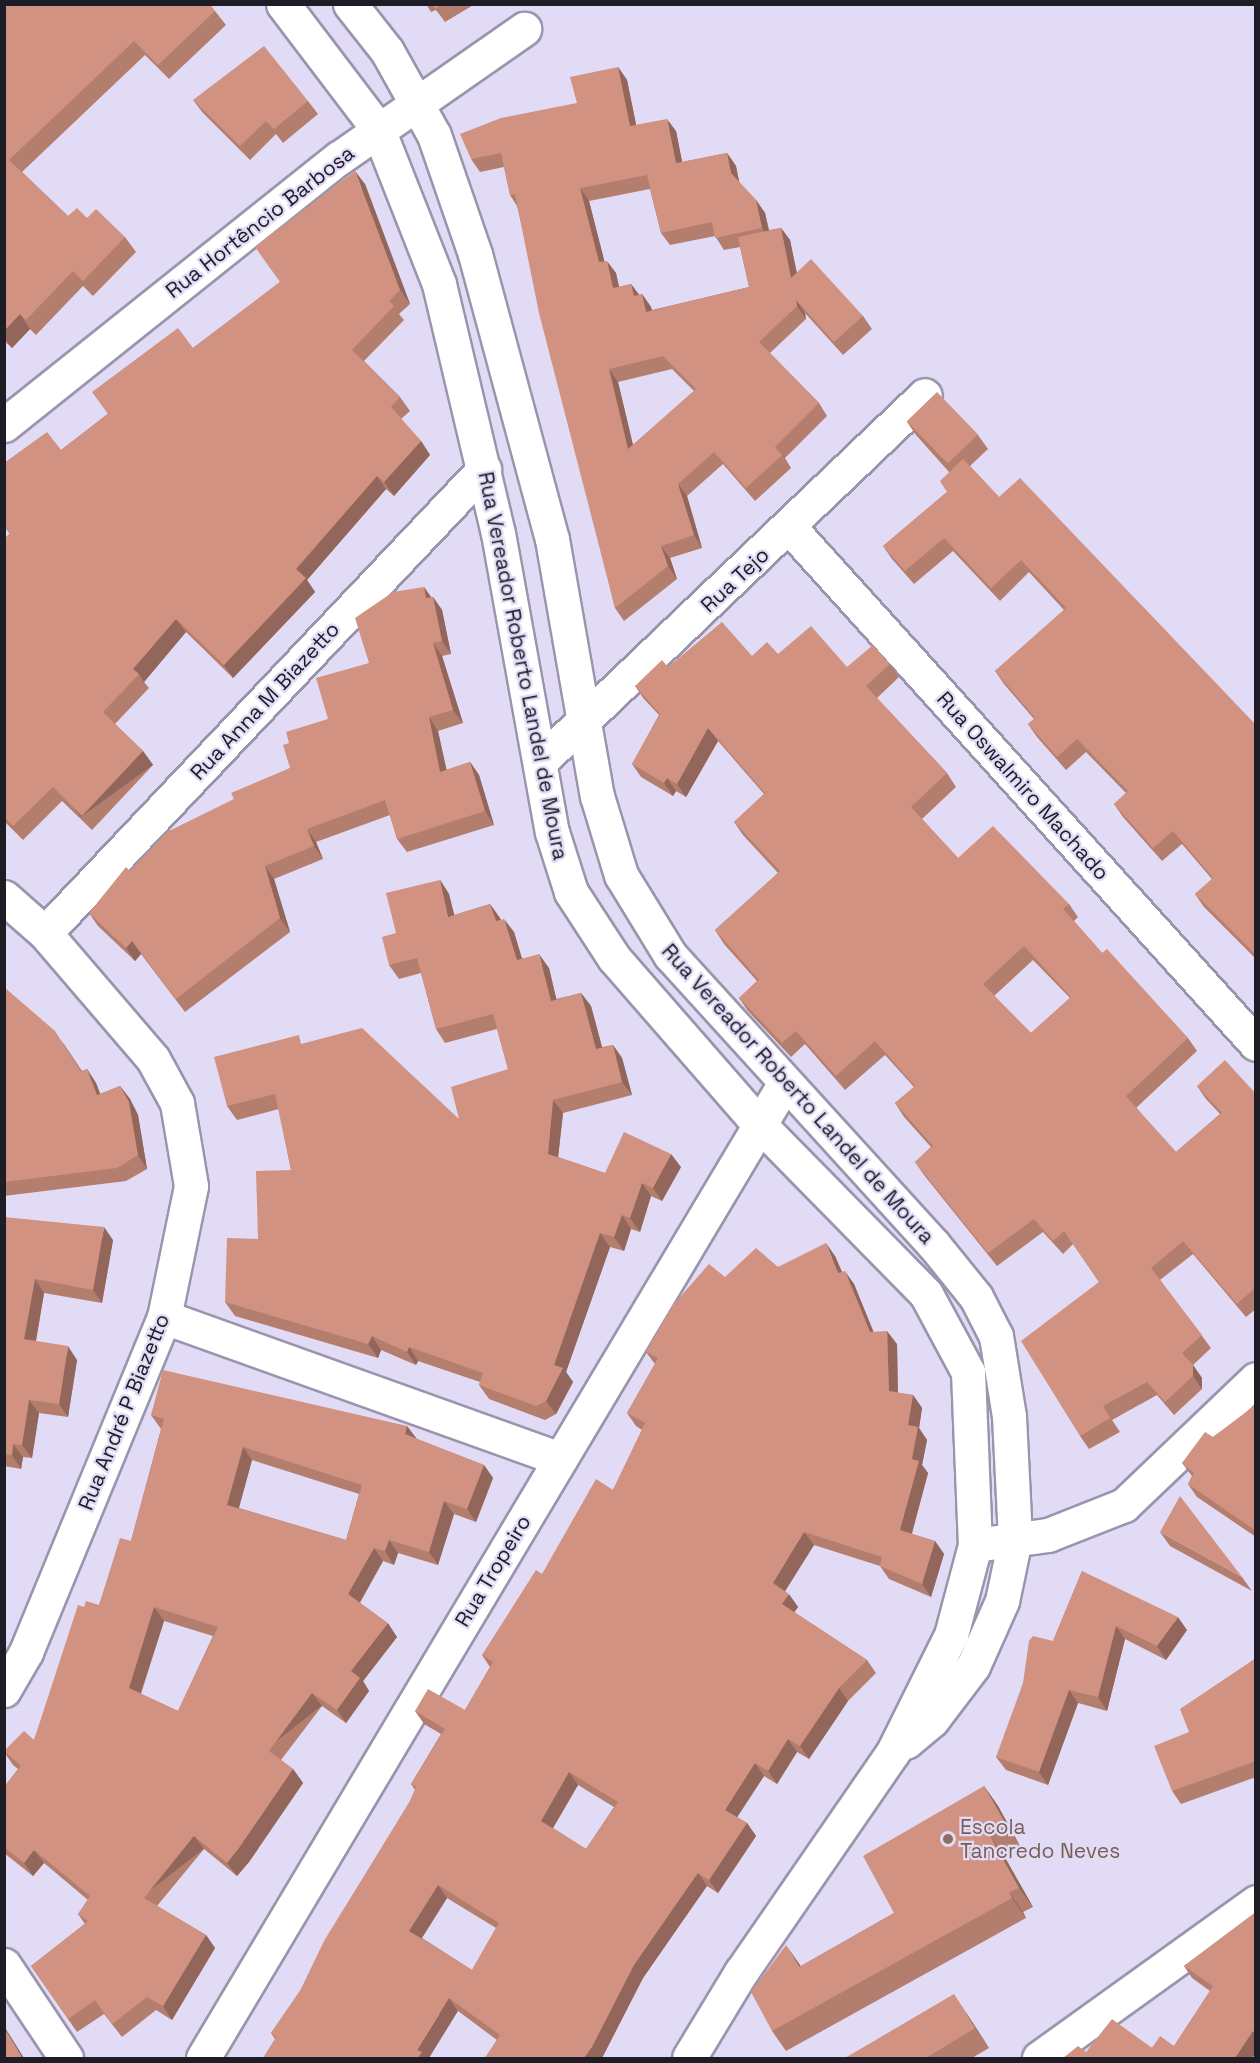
<!DOCTYPE html>
<meta charset="utf-8">
<style>
body{margin:0}
#map{position:relative;width:1260px;height:2063px;overflow:hidden;background:#e2dbf6;font-family:"Space Grotesk",sans-serif}
div>[style]{position:absolute}
[style*='--x']{left:calc(var(--x)*1px);top:calc(var(--y)*1px);width:calc(var(--w)*1px);rotate:calc(var(--a)*1deg)}
.roads{filter:drop-shadow(2px 0 #9b94ad) drop-shadow(-2px 0 #9b94ad) drop-shadow(0 2px #9b94ad) drop-shadow(0 -2px #9b94ad)}
.street>*{height:33px;margin:-16.5px;padding:0 16.5px;transform-origin:16.5px;border-radius:16.5px;background:#fff}
.secondary>*{height:33px;margin:-16.5px;padding:0 16.5px;transform-origin:16.5px;border-radius:16.5px;background:#fff}
.wall>*{inset:0;background:#b47e6f}
.shaded-wall>*{inset:0;background:#92665a;transform-origin:0 0}
.building>*{inset:0;background:#d19281;transform-origin:0 0}
.dots>*{width:16px;height:16px;translate:-50% -50%;box-sizing:border-box;border:3px solid #e2dbf6;border-radius:50%}
span{translate:-50% -50%;white-space:nowrap;text-align:center;line-height:1.15;-webkit-text-stroke:4.5px #e2dbf6;paint-order:stroke}
.street-label{font-size:21px;color:#1e1c25}
.education-label{font-size:21px;color:#785e54}
.left{translate:0 -50%;text-align:left}
.frame{position:absolute;inset:0;border:6px solid #1e1c25;pointer-events:none}
</style>
<div id="map">
<div class="roads">
<div class="street">
<div style="--x:4;--y:425;--w:428;--a:-38.6"></div>
<div style="--x:339;--y:158;--w:226;--a:-34.9"></div>
<div style="--x:790;--y:528;--w:695;--a:47.91"></div>
<div style="--x:541;--y:761;--w:530;--a:-43.63"></div>
<div style="--x:4;--y:897;--w:55;--a:41.3"></div>
<div style="--x:45;--y:933;--w:166;--a:49.4"></div>
<div style="--x:153;--y:1059;--w:50;--a:61.4"></div>
<div style="--x:177;--y:1103;--w:84;--a:80.4"></div>
<div style="--x:191;--y:1186;--w:134;--a:101.6"></div>
<div style="--x:164;--y:1317;--w:362;--a:112.4"></div>
<div style="--x:26;--y:1652;--w:44;--a:120.1"></div>
<div style="--x:45;--y:933;--w:639;--a:-46.59"></div>
<div style="--x:164;--y:1317;--w:421;--a:19.7"></div>
<div style="--x:975;--y:1545;--w:74;--a:-7.8"></div>
<div style="--x:1048;--y:1535;--w:82;--a:-21.5"></div>
<div style="--x:1124;--y:1505;--w:182;--a:-43.7"></div>
<div style="--x:4;--y:1965;--w:112;--a:56.3"></div>
<div style="--x:203;--y:2058;--w:1134;--a:-59.18"></div>
<div style="--x:1039;--y:2058;--w:267;--a:-35.7"></div>
</div>
<div class="secondary">
<div style="--x:283;--y:4;--w:157;--a:52.8"></div>
<div style="--x:378;--y:129;--w:167;--a:68.5"></div>
<div style="--x:439;--y:284;--w:256;--a:76.7"></div>
<div style="--x:498;--y:533;--w:304;--a:79.8"></div>
<div style="--x:552;--y:832;--w:63;--a:72.4"></div>
<div style="--x:571;--y:892;--w:79;--a:56.9"></div>
<div style="--x:614;--y:958;--w:220;--a:48.9"></div>
<div style="--x:759;--y:1124;--w:238;--a:45.5"></div>
<div style="--x:926;--y:1294;--w:89;--a:61.7"></div>
<div style="--x:968;--y:1372;--w:173;--a:87.7"></div>
<div style="--x:975;--y:1545;--w:93;--a:104.9"></div>
<div style="--x:951;--y:1635;--w:131;--a:116.4"></div>
<div style="--x:893;--y:1752;--w:267;--a:124.6"></div>
<div style="--x:741;--y:1972;--w:100;--a:121.2"></div>
<div style="--x:350;--y:4;--w:60;--a:51.8"></div>
<div style="--x:387;--y:51;--w:96;--a:60.8"></div>
<div style="--x:434;--y:135;--w:126;--a:71"></div>
<div style="--x:475;--y:254;--w:295;--a:74.9"></div>
<div style="--x:552;--y:539;--w:261;--a:80.1"></div>
<div style="--x:597;--y:796;--w:83;--a:73.1"></div>
<div style="--x:621;--y:875;--w:94;--a:58.5"></div>
<div style="--x:670;--y:955;--w:392;--a:47.7"></div>
<div style="--x:934;--y:1245;--w:67;--a:51.1"></div>
<div style="--x:976;--y:1297;--w:44;--a:62.9"></div>
<div style="--x:996;--y:1336;--w:81;--a:80.8"></div>
<div style="--x:1009;--y:1416;--w:123;--a:87.2"></div>
<div style="--x:1015;--y:1539;--w:63;--a:101.8"></div>
<div style="--x:1002;--y:1601;--w:71;--a:114"></div>
<div style="--x:973;--y:1666;--w:68;--a:127.2"></div>
<div style="--x:932;--y:1720;--w:34;--a:140"></div>
</div>
</div>
<div class="wall">
<div style="clip-path:polygon(4px 4px,215px 11px,226px 25px,169px 79px,145px 55px,22px 172px,68px 216px,87px 218px,125px 237px,136px 252px,93px 296px,83px 286px,36px 335px,30px 329px,12px 348px,4px 341px)"></div>
<div style="clip-path:polygon(426px 4px,475px 4px,445px 22px,436px 10px,431px 12px)"></div>
<div style="clip-path:polygon(evenodd,618px 67px,627px 80px,636px 125px,676px 131px,682px 162px,727px 153px,736px 166px,739px 182px,756px 200px,765px 213px,769px 230px,781px 228px,790px 240px,797px 273px,863px 316px,872px 329px,843px 355px,805px 313px,806px 319px,770px 353px,819px 403px,827px 416px,785px 458px,791px 468px,755px 501px,723px 464px,687px 496px,702px 548px,670px 558px,677px 579px,624px 621px,615px 608px,517px 206px,510px 195px,504px 167px,480px 172px,471px 159px,577px 103px,618px 67px,650px 189px,661px 233px,670px 245px,715px 236px,724px 250px,740px 247px,749px 287px,652px 310px,651px 307px,642px 294px,639px 295px,631px 284px,619px 287px,616px 273px,604px 261px,589px 201px,650px 189px,618px 67px,672px 369px,694px 391px,633px 445px,618px 382px,672px 369px)"></div>
<div style="clip-path:polygon(193px 100px,308px 101px,318px 114px,283px 143px,276px 134px,250px 160px,203px 113px)"></div>
<div style="clip-path:polygon(365px 184px,410px 304px,399px 314px,404px 320px,364px 361px,400px 397px,410px 411px,401px 419px,421px 441px,430px 455px,394px 496px,386px 489px,307px 580px,315px 592px,233px 678px,186px 632px,144px 682px,149px 688px,115px 724px,143px 751px,153px 765px,92px 830px,62px 801px,23px 840px,4px 821px,4px 539px,10px 534px,4px 526px,4px 463px,61px 450px,193px 348px,280px 282px)"></div>
<div style="clip-path:polygon(907px 422px,978px 435px,988px 449px,970px 466px,999px 497px,1256px 725px,1256px 959px,1204px 907px,1195px 894px,1212px 879px,1182px 844px,1162px 861px,1123px 817px,1114px 804px,1126px 793px,1086px 752px,1066px 770px,1037px 737px,1028px 724px,1034px 719px,1004px 684px,995px 671px,1064px 610px,1029px 572px,1000px 601px,953px 551px,914px 584px,892px 559px,883px 546px,947px 492px,949px 472px,916px 435px)"></div>
<div style="clip-path:polygon(424px 587px,431px 597px,433px 597px,442px 610px,451px 654px,442px 656px,463px 723px,438px 731px,446px 770px,470px 762px,479px 775px,494px 825px,407px 852px,397px 839px,390px 815px,316px 842px,323px 859px,274px 879px,290px 932px,185px 1012px,141px 954px,135px 961px,98px 926px,89px 913px,130px 871px,234px 799px,290px 768px,289px 743px,328px 719px)"></div>
<div style="clip-path:polygon(evenodd,778px 654px,847px 667px,890px 664px,899px 677px,877px 698px,947px 773px,956px 787px,922px 819px,958px 858px,1069px 904px,1078px 917px,1074px 921px,1102px 953px,1188px 1038px,1197px 1051px,1136px 1108px,1176px 1152px,1220px 1114px,1206px 1099px,1197px 1086px,1256px 1094px,1256px 1309px,1246px 1317px,1193px 1254px,1160px 1280px,1211px 1348px,1193px 1365px,1202px 1378px,1202px 1389px,1174px 1415px,1157px 1395px,1112px 1420px,1120px 1432px,1089px 1449px,1080px 1436px,1099px 1282px,1073px 1244px,1063px 1254px,1043px 1232px,997px 1266px,924px 1175px,915px 1162px,931px 1147px,904px 1117px,895px 1103px,914px 1087px,885px 1055px,845px 1090px,805px 1044px,791px 1057px,748px 1011px,739px 998px,757px 981px,724px 944px,715px 930px,778px 873px,743px 835px,734px 822px,764px 794px,718px 741px,686px 797px,676px 791px,673px 796px,641px 777px,632px 764px,659px 715px,644px 699px,635px 686px,668px 667px,752px 656px,778px 654px,1033px 960px,1070px 998px,1031px 1033px,994px 996px,1033px 960px)"></div>
<div style="clip-path:polygon(440px 880px,449px 894px,454px 915px,490px 904px,501px 920px,514px 932px,522px 958px,549px 968px,556px 999px,581px 993px,591px 1006px,602px 1047px,613px 1045px,622px 1058px,632px 1095px,563px 1113px,558px 1157px,605px 1173px,681px 1167px,662px 1201px,651px 1196px,640px 1232px,631px 1229px,624px 1251px,610px 1247px,566px 1372px,573px 1382px,556px 1414px,545px 1420px,489px 1399px,479px 1385px,480px 1382px,418px 1361px,416px 1365px,381px 1350px,378px 1358px,235px 1316px,225px 1302px,258px 1239px,291px 1170px,279px 1109px,237px 1120px,227px 1106px,305px 1043px,459px 1119px,508px 1069px,497px 1029px,445px 1043px,436px 1029px,421px 973px,399px 979px,389px 965px,396px 933px)"></div>
<div style="clip-path:polygon(4px 987px,64px 1044px,82px 1071px,87px 1069px,96px 1083px,100px 1094px,120px 1086px,130px 1099px,138px 1115px,147px 1169px,126px 1181px,4px 1196px)"></div>
<div style="clip-path:polygon(4px 1217px,113px 1240px,102px 1303px,44px 1293px,36px 1341px,77px 1360px,68px 1417px,39px 1413px,32px 1458px,23px 1457px,21px 1469px,4px 1466px)"></div>
<div style="clip-path:polygon(evenodd,835px 1256px,842px 1272px,854px 1284px,873px 1332px,897px 1344px,898px 1393px,913px 1395px,922px 1408px,919px 1428px,927px 1440px,922px 1465px,928px 1473px,912px 1534px,935px 1541px,944px 1554px,931px 1597px,889px 1579px,880px 1566px,814px 1545px,785px 1591px,798px 1607px,794px 1612px,867px 1660px,876px 1673px,848px 1701px,809px 1759px,797px 1752px,777px 1784px,764px 1776px,737px 1817px,747px 1823px,756px 1836px,718px 1893px,707px 1886px,690px 1910px,643px 1978px,602px 2058px,485px 2058px,497px 2040px,458px 2011px,275px 2039px,271px 2033px,300px 1991px,410px 1801px,415px 1790px,411px 1784px,441px 1734px,424px 1724px,415px 1711px,465px 1710px,490px 1667px,482px 1655px,542px 1574px,613px 1490px,642px 1430px,636px 1426px,627px 1413px,655px 1364px,646px 1352px,725px 1277px,835px 1256px,578px 1785px,614px 1807px,586px 1849px,553px 1828px,578px 1785px,835px 1256px,447px 1898px,496px 1928px,472px 1970px,422px 1938px,447px 1898px)"></div>
<div style="clip-path:polygon(1256px 1407px,1256px 1537px,1197px 1497px,1188px 1484px,1192px 1476px,1182px 1463px,1213px 1437px)"></div>
<div style="clip-path:polygon(evenodd,151px 1415px,407px 1426px,416px 1439px,484px 1465px,493px 1478px,476px 1522px,454px 1514px,438px 1565px,398px 1553px,394px 1565px,383px 1561px,360px 1603px,397px 1637px,363px 1681px,369px 1691px,346px 1723px,322px 1706px,281px 1760px,293px 1769px,303px 1783px,249px 1862px,237px 1876px,204px 1849px,157px 1906px,206px 1935px,215px 1948px,172px 2020px,156px 2010px,122px 2037px,104px 2014px,77px 2032px,31px 1966px,85px 1924px,78px 1914px,88px 1900px,44px 1863px,33px 1876px,4px 1853px,4px 1787px,18px 1769px,13px 1765px,4px 1752px,34px 1740px,84px 1607px,99px 1605px,131px 1541px,161px 1429px,151px 1415px,252px 1460px,359px 1494px,346px 1540px,239px 1508px,252px 1460px,151px 1415px,164px 1621px,213px 1636px,178px 1711px,141px 1694px,164px 1621px)"></div>
<div style="clip-path:polygon(1160px 1532px,1242px 1577px,1252px 1591px,1170px 1546px)"></div>
<div style="clip-path:polygon(1082px 1571px,1187px 1630px,1166px 1660px,1125px 1639px,1107px 1711px,1078px 1703px,1048px 1785px,1006px 1770px,996px 1757px,1053px 1641px)"></div>
<div style="clip-path:polygon(1256px 1658px,1256px 1777px,1181px 1804px,1172px 1791px,1189px 1732px)"></div>
<div style="clip-path:polygon(984px 1786px,998px 1806px,1020px 1846px,1004px 1856px,1033px 1907px,1023px 1912px,1026px 1918px,786px 2051px,772px 2031px,801px 1966px,894px 1913px)"></div>
<div style="clip-path:polygon(1256px 1912px,1256px 2053px,1252px 2058px,1063px 2058px,1086px 2052px,1174px 2046px,1210px 1991px,1192px 1978px,1184px 1966px)"></div>
<div style="clip-path:polygon(967px 2014px,989px 2048px,972px 2058px,845px 2058px)"></div>
</div>
<div class="shaded-wall">
<div style="clip-path:polygon(618px 67px,627px 80px,639px 139px,630px 126px)"></div>
<div style="clip-path:polygon(667px 119px,676px 131px,685px 176px,676px 163px)"></div>
<div style="clip-path:polygon(727px 153px,736px 166px,740px 186px,731px 173px)"></div>
<div style="clip-path:polygon(355px 171px,365px 184px,410px 304px,400px 290px)"></div>
<div style="clip-path:polygon(580px 188px,589px 201px,608px 275px,599px 262px)"></div>
<div style="clip-path:polygon(756px 200px,765px 213px,771px 240px,762px 228px)"></div>
<div style="clip-path:polygon(781px 228px,790px 240px,800px 290px,791px 278px)"></div>
<div style="clip-path:polygon(607px 261px,616px 273px,622px 301px,613px 288px)"></div>
<div style="clip-path:polygon(631px 284px,640px 296px,634px 296px)"></div>
<div style="clip-path:polygon(642px 294px,651px 307px,655px 324px,646px 312px)"></div>
<div style="clip-path:polygon(796px 300px,805px 313px,806px 319px,797px 306px)"></div>
<div style="clip-path:polygon(20px 314px,30px 329px,12px 348px,4px 337px,4px 331px)"></div>
<div style="clip-path:polygon(609px 369px,618px 382px,637px 462px,628px 449px)"></div>
<div style="clip-path:polygon(421px 441px,430px 455px,394px 496px,384px 482px)"></div>
<div style="clip-path:polygon(377px 476px,386px 489px,307px 580px,315px 592px,233px 678px,224px 665px,296px 569px)"></div>
<div style="clip-path:polygon(678px 484px,687px 496px,702px 548px,694px 535px)"></div>
<div style="clip-path:polygon(661px 546px,670px 558px,677px 579px,668px 566px)"></div>
<div style="clip-path:polygon(424px 587px,433px 600px,426px 598px)"></div>
<div style="clip-path:polygon(433px 597px,442px 610px,451px 654px,442px 641px)"></div>
<div style="clip-path:polygon(176px 619px,186px 632px,144px 682px,139px 674px,133px 669px)"></div>
<div style="clip-path:polygon(433px 643px,442px 656px,463px 723px,453px 710px)"></div>
<div style="clip-path:polygon(429px 717px,438px 731px,450px 785px,440px 772px)"></div>
<div style="clip-path:polygon(708px 728px,718px 741px,686px 797px,677px 784px)"></div>
<div style="left:143px;top:751px;width:17px;height:89px;rotate:54deg"></div>
<div style="clip-path:polygon(470px 762px,479px 775px,494px 825px,485px 811px)"></div>
<div style="clip-path:polygon(667px 778px,676px 791px,673px 796px,664px 783px)"></div>
<div style="clip-path:polygon(307px 829px,316px 842px,323px 859px,314px 846px)"></div>
<div style="clip-path:polygon(265px 866px,274px 879px,290px 932px,280px 918px)"></div>
<div style="clip-path:polygon(440px 880px,449px 894px,458px 930px,448px 917px)"></div>
<div style="clip-path:polygon(490px 904px,500px 918px,505px 935px,496px 921px)"></div>
<div style="clip-path:polygon(504px 919px,514px 932px,526px 973px,517px 960px)"></div>
<div style="clip-path:polygon(132px 941px,141px 954px,135px 961px,126px 948px)"></div>
<div style="clip-path:polygon(539px 954px,549px 968px,560px 1014px,551px 1001px)"></div>
<div style="clip-path:polygon(581px 993px,591px 1006px,606px 1062px,596px 1049px)"></div>
<div style="clip-path:polygon(613px 1045px,622px 1058px,632px 1095px,622px 1082px)"></div>
<div style="clip-path:polygon(87px 1069px,96px 1083px,106px 1109px,97px 1095px)"></div>
<div style="clip-path:polygon(120px 1086px,130px 1099px,138px 1115px,147px 1169px,138px 1155px)"></div>
<div style="clip-path:polygon(553px 1100px,563px 1113px,557px 1167px,548px 1154px)"></div>
<div style="clip-path:polygon(671px 1154px,681px 1167px,662px 1201px,653px 1188px)"></div>
<div style="clip-path:polygon(642px 1183px,651px 1196px,640px 1232px,630px 1218px)"></div>
<div style="clip-path:polygon(622px 1215px,631px 1229px,624px 1251px,614px 1237px)"></div>
<div style="clip-path:polygon(104px 1227px,113px 1240px,102px 1303px,93px 1290px)"></div>
<div style="clip-path:polygon(600px 1233px,610px 1247px,566px 1372px,573px 1382px,556px 1414px,546px 1401px,554px 1365px)"></div>
<div style="clip-path:polygon(826px 1243px,835px 1256px,848px 1286px,838px 1273px)"></div>
<div style="clip-path:polygon(845px 1271px,854px 1284px,879px 1345px,870px 1332px)"></div>
<div style="clip-path:polygon(35px 1279px,44px 1293px,34px 1352px,24px 1339px)"></div>
<div style="clip-path:polygon(887px 1331px,897px 1344px,898px 1404px,889px 1391px)"></div>
<div style="clip-path:polygon(372px 1336px,381px 1350px,378px 1358px,368px 1344px)"></div>
<div style="clip-path:polygon(68px 1346px,77px 1360px,68px 1417px,59px 1404px)"></div>
<div style="clip-path:polygon(409px 1347px,418px 1361px,416px 1365px,407px 1352px)"></div>
<div style="clip-path:polygon(1193px 1365px,1202px 1378px,1202px 1389px,1193px 1376px)"></div>
<div style="clip-path:polygon(913px 1395px,922px 1408px,919px 1428px,927px 1440px,922px 1465px,928px 1473px,909px 1543px,900px 1530px,912px 1459px,908px 1425px)"></div>
<div style="clip-path:polygon(29px 1400px,39px 1413px,32px 1458px,22px 1445px)"></div>
<div style="clip-path:polygon(407px 1426px,417px 1439px,405px 1434px)"></div>
<div style="clip-path:polygon(13px 1444px,23px 1457px,21px 1469px,12px 1455px)"></div>
<div style="clip-path:polygon(243px 1447px,252px 1460px,236px 1518px,227px 1505px)"></div>
<div style="clip-path:polygon(484px 1465px,493px 1478px,476px 1522px,467px 1509px)"></div>
<div style="clip-path:polygon(444px 1501px,454px 1514px,438px 1565px,429px 1552px)"></div>
<div style="clip-path:polygon(804px 1532px,814px 1545px,782px 1596px,773px 1583px)"></div>
<div style="clip-path:polygon(389px 1540px,398px 1553px,394px 1565px,385px 1551px)"></div>
<div style="clip-path:polygon(935px 1541px,944px 1554px,931px 1597px,922px 1584px)"></div>
<div style="clip-path:polygon(374px 1548px,383px 1561px,357px 1607px,348px 1594px)"></div>
<div style="clip-path:polygon(789px 1594px,798px 1607px,791px 1617px,782px 1604px)"></div>
<div style="clip-path:polygon(154px 1607px,164px 1621px,138px 1701px,129px 1688px)"></div>
<div style="clip-path:polygon(1178px 1617px,1187px 1630px,1166px 1660px,1157px 1646px)"></div>
<div style="clip-path:polygon(388px 1623px,397px 1637px,363px 1681px,369px 1691px,346px 1723px,337px 1710px,351px 1671px)"></div>
<div style="clip-path:polygon(1116px 1626px,1125px 1639px,1107px 1711px,1098px 1697px)"></div>
<div style="clip-path:polygon(839px 1688px,848px 1701px,809px 1759px,800px 1746px)"></div>
<div style="clip-path:polygon(1069px 1690px,1078px 1703px,1048px 1785px,1039px 1772px)"></div>
<div style="left:312px;top:1693px;width:16px;height:72px;rotate:52deg"></div>
<div style="clip-path:polygon(788px 1739px,797px 1752px,777px 1784px,768px 1771px)"></div>
<div style="clip-path:polygon(755px 1763px,764px 1776px,734px 1822px,725px 1810px)"></div>
<div style="clip-path:polygon(293px 1769px,303px 1783px,249px 1862px,237px 1876px,227px 1863px)"></div>
<div style="clip-path:polygon(569px 1772px,578px 1785px,550px 1833px,541px 1821px)"></div>
<div style="clip-path:polygon(984px 1786px,998px 1806px,1020px 1846px,1007px 1826px)"></div>
<div style="clip-path:polygon(747px 1823px,756px 1836px,718px 1893px,709px 1880px)"></div>
<div style="left:194px;top:1836px;width:16px;height:80px;rotate:52deg"></div>
<div style="clip-path:polygon(990px 1836px,1004px 1856px,1033px 1907px,1019px 1888px)"></div>
<div style="clip-path:polygon(34px 1850px,44px 1863px,33px 1876px,24px 1863px)"></div>
<div style="clip-path:polygon(698px 1873px,707px 1886px,643px 1978px,602px 2058px,584px 2058px,634px 1965px)"></div>
<div style="clip-path:polygon(438px 1885px,447px 1898px,418px 1944px,409px 1931px)"></div>
<div style="clip-path:polygon(1009px 1892px,1023px 1912px,1026px 1918px,1012px 1898px)"></div>
<div style="clip-path:polygon(206px 1935px,215px 1948px,172px 2020px,163px 2006px)"></div>
<div style="clip-path:polygon(786px 1945px,800px 1965px,813px 1987px,799px 1967px)"></div>
<div style="clip-path:polygon(954px 1994px,967px 2014px,989px 2048px,975px 2028px)"></div>
<div style="clip-path:polygon(449px 1998px,458px 2011px,429px 2058px,418px 2058px,417px 2050px)"></div>
<div style="clip-path:polygon(4px 2026px,24px 2058px,22px 2058px,4px 2028px)"></div>
<div style="clip-path:polygon(1253px 2031px,1256px 2035px,1256px 2053px,1252px 2058px,1235px 2058px)"></div>
</div>
<div class="building">
<div style="clip-path:polygon(4px 4px,210px 4px,215px 11px,158px 65px,134px 41px,9px 160px,68px 216px,77px 208px,87px 218px,96px 209px,125px 237px,83px 281px,73px 271px,26px 320px,20px 314px,4px 331px)"></div>
<div style="clip-path:polygon(433px 4px,442px 4px,435px 9px)"></div>
<div style="clip-path:polygon(264px 46px,308px 101px,274px 129px,266px 121px,240px 146px,193px 100px)"></div>
<div style="clip-path:polygon(evenodd,618px 67px,630px 126px,667px 119px,676px 163px,727px 153px,731px 173px,756px 200px,762px 228px,715px 238px,712px 222px,661px 233px,647px 175px,580px 188px,599px 262px,607px 261px,613px 288px,631px 284px,634px 296px,642px 294px,646px 312px,749px 287px,738px 237px,781px 228px,791px 278px,811px 259px,863px 316px,834px 342px,796px 300px,797px 306px,759px 342px,819px 403px,775px 447px,782px 455px,746px 488px,714px 452px,678px 484px,694px 535px,661px 546px,668px 566px,615px 608px,539px 313px,515px 194px,510px 195px,501px 153px,471px 159px,460px 134px,501px 118px,577px 103px,570px 77px,618px 67px,663px 356px,696px 389px,628px 449px,609px 369px,663px 356px)"></div>
<div style="clip-path:polygon(355px 171px,400px 290px,389px 301px,394px 306px,352px 350px,400px 397px,391px 407px,421px 441px,384px 482px,377px 476px,296px 569px,306px 578px,224px 665px,176px 619px,133px 669px,139px 674px,103px 712px,143px 751px,82px 816px,53px 787px,13px 826px,4px 817px,4px 539px,10px 533px,4px 525px,4px 463px,47px 432px,61px 450px,108px 414px,92px 392px,178px 328px,193px 348px,280px 282px,255px 247px)"></div>
<div style="left:937px;top:392px;width:59px;height:42px;rotate:46deg"></div>
<div style="clip-path:polygon(963px 459px,999px 497px,1020px 478px,1256px 725px,1256px 955px,1195px 894px,1213px 878px,1173px 831px,1153px 848px,1114px 804px,1128px 791px,1077px 739px,1057px 757px,1028px 724px,1035px 718px,995px 671px,1066px 608px,1021px 560px,991px 588px,944px 538px,905px 571px,883px 546px,947px 492px,940px 481px)"></div>
<div style="clip-path:polygon(424px 587px,426px 598px,433px 597px,442px 641px,433px 643px,453px 710px,429px 717px,440px 772px,470px 762px,485px 811px,397px 839px,385px 800px,307px 829px,314px 846px,265px 866px,280px 918px,176px 999px,132px 941px,126px 948px,89px 913px,126px 867px,130px 871px,167px 832px,234px 799px,231px 793px,290px 768px,283px 745px,289px 743px,286px 732px,328px 719px,316px 678px,369px 663px,355px 618px,393px 592px)"></div>
<div style="clip-path:polygon(evenodd,722px 622px,752px 656px,767px 642px,778px 654px,811px 626px,847px 667px,873px 645px,890px 664px,866px 686px,947px 773px,911px 807px,958px 858px,993px 826px,1069px 904px,1063px 909px,1102px 953px,1107px 949px,1188px 1038px,1126px 1096px,1176px 1152px,1222px 1113px,1197px 1086px,1225px 1060px,1256px 1094px,1256px 1287px,1237px 1304px,1183px 1241px,1151px 1268px,1202px 1335px,1182px 1353px,1193px 1365px,1193px 1376px,1165px 1402px,1147px 1382px,1103px 1406px,1110px 1418px,1080px 1436px,1021px 1341px,1099px 1282px,1064px 1231px,1053px 1241px,1034px 1219px,988px 1253px,915px 1162px,933px 1146px,895px 1103px,915px 1086px,875px 1041px,836px 1076px,796px 1031px,782px 1043px,739px 998px,759px 980px,715px 930px,780px 871px,734px 822px,765px 793px,708px 728px,677px 784px,667px 778px,664px 783px,632px 764px,660px 714px,635px 686px,662px 660px,668px 667px,722px 622px,1024px 946px,1071px 997px,1031px 1033px,983px 984px,1024px 946px)"></div>
<div style="clip-path:polygon(440px 880px,448px 917px,490px 904px,496px 921px,504px 919px,517px 960px,539px 954px,551px 1001px,581px 993px,596px 1049px,613px 1045px,622px 1082px,553px 1100px,548px 1154px,605px 1173px,624px 1132px,671px 1154px,653px 1188px,642px 1183px,630px 1218px,622px 1215px,614px 1237px,600px 1233px,554px 1365px,563px 1368px,546px 1401px,536px 1406px,479px 1385px,483px 1373px,409px 1347px,407px 1352px,372px 1336px,368px 1344px,225px 1302px,227px 1238px,258px 1239px,256px 1171px,291px 1170px,275px 1094px,227px 1106px,214px 1057px,299px 1035px,301px 1044px,362px 1028px,459px 1119px,451px 1087px,508px 1069px,493px 1014px,436px 1029px,417px 958px,389px 965px,382px 937px,396px 933px,386px 893px)"></div>
<div style="clip-path:polygon(4px 987px,55px 1031px,81px 1072px,87px 1069px,97px 1095px,120px 1086px,129px 1102px,138px 1155px,117px 1168px,4px 1182px)"></div>
<div style="clip-path:polygon(4px 1217px,104px 1227px,93px 1290px,35px 1279px,24px 1339px,68px 1346px,59px 1404px,29px 1400px,22px 1445px,13px 1444px,12px 1455px,4px 1454px)"></div>
<div style="clip-path:polygon(evenodd,826px 1243px,838px 1273px,845px 1271px,870px 1332px,887px 1331px,889px 1391px,913px 1395px,908px 1425px,918px 1427px,912px 1459px,919px 1461px,900px 1530px,935px 1541px,922px 1584px,880px 1566px,882px 1557px,804px 1532px,773px 1583px,789px 1594px,782px 1604px,867px 1660px,839px 1688px,800px 1746px,788px 1739px,768px 1771px,755px 1763px,725px 1810px,747px 1823px,709px 1880px,698px 1873px,681px 1897px,634px 1965px,592px 2047px,584px 2058px,485px 2058px,500px 2035px,449px 1998px,417px 2050px,422px 2052px,418px 2058px,263px 2058px,276px 2037px,271px 2033px,300px 1991px,324px 1941px,410px 1801px,416px 1787px,411px 1784px,445px 1729px,415px 1711px,428px 1689px,465px 1710px,493px 1662px,482px 1655px,536px 1570px,542px 1574px,596px 1479px,613px 1490px,645px 1423px,627px 1413px,658px 1358px,646px 1352px,673px 1305px,709px 1264px,725px 1277px,756px 1248px,778px 1267px,826px 1243px,569px 1772px,618px 1802px,586px 1849px,541px 1821px,569px 1772px,826px 1243px,438px 1885px,499px 1923px,472px 1970px,409px 1931px,438px 1885px)"></div>
<div style="clip-path:polygon(evenodd,163px 1370px,407px 1426px,405px 1434px,484px 1465px,467px 1509px,444px 1501px,429px 1552px,389px 1540px,385px 1551px,374px 1548px,348px 1594px,388px 1623px,351px 1671px,360px 1678px,337px 1710px,312px 1693px,269px 1751px,293px 1769px,239px 1848px,227px 1863px,194px 1836px,144px 1898px,206px 1935px,163px 2006px,147px 1997px,112px 2024px,95px 2000px,68px 2019px,31px 1966px,88px 1921px,78px 1914px,90px 1896px,34px 1850px,24px 1863px,4px 1847px,4px 1787px,21px 1766px,4px 1751px,24px 1731px,34px 1740px,78px 1605px,84px 1607px,86px 1601px,99px 1605px,120px 1538px,131px 1541px,164px 1419px,151px 1415px,163px 1370px,243px 1447px,362px 1485px,346px 1540px,227px 1505px,243px 1447px,163px 1370px,154px 1607px,218px 1627px,178px 1711px,129px 1688px,154px 1607px)"></div>
<div style="clip-path:polygon(1254px 1406px,1256px 1407px,1256px 1531px,1188px 1484px,1194px 1473px,1182px 1463px,1205px 1432px,1213px 1437px)"></div>
<div style="clip-path:polygon(1180px 1496px,1242px 1577px,1160px 1532px)"></div>
<div style="clip-path:polygon(1082px 1571px,1178px 1617px,1157px 1646px,1116px 1626px,1098px 1697px,1069px 1690px,1039px 1772px,996px 1757px,1023px 1683px,1029px 1641px,1033px 1636px,1053px 1641px)"></div>
<div style="clip-path:polygon(1256px 1658px,1256px 1761px,1172px 1791px,1154px 1746px,1189px 1732px,1180px 1709px)"></div>
<div style="clip-path:polygon(984px 1786px,1007px 1826px,990px 1836px,1019px 1888px,1009px 1892px,1012px 1898px,772px 2031px,751px 1992px,786px 1945px,799px 1967px,894px 1913px,863px 1856px)"></div>
<div style="clip-path:polygon(1256px 1912px,1256px 2033px,1253px 2031px,1235px 2058px,1063px 2058px,1078px 2046px,1086px 2052px,1112px 2019px,1152px 2048px,1160px 2036px,1174px 2046px,1213px 1986px,1184px 1966px)"></div>
<div style="clip-path:polygon(954px 1994px,975px 2028px,926px 2058px,845px 2058px)"></div>
<div style="clip-path:polygon(4px 2028px,22px 2058px,4px 2058px)"></div>
</div>
<div class="dots">
<div style="left:948px;top:1839px;background:#8d6e63"></div>
</div>
<div class="street-label">
<span style="left:260px;top:222px;rotate:-38deg">Rua Hortêncio Barbosa</span>
<span style="left:735px;top:580px;rotate:-43deg">Rua Tejo</span>
<span style="left:523px;top:666px;rotate:79deg">Rua Vereador Roberto Landel de Moura</span>
<span style="left:265px;top:701px;rotate:-47deg">Rua Anna M Biazetto</span>
<span style="left:1023px;top:786px;rotate:48deg">Rua Oswalmiro Machado</span>
<span style="left:798px;top:1094px;rotate:48deg">Rua Vereador Roberto Landel de Moura</span>
<span style="left:124px;top:1412px;rotate:-68deg">Rua André P Biazetto</span>
<span style="left:493px;top:1571px;rotate:-59deg">Rua Tropeiro</span>
</div>
<div class="education-label">
<span class="left" style="left:960px;top:1839px">Escola<br>Tancredo Neves</span>
</div>
<div class="frame"></div>
</div>
